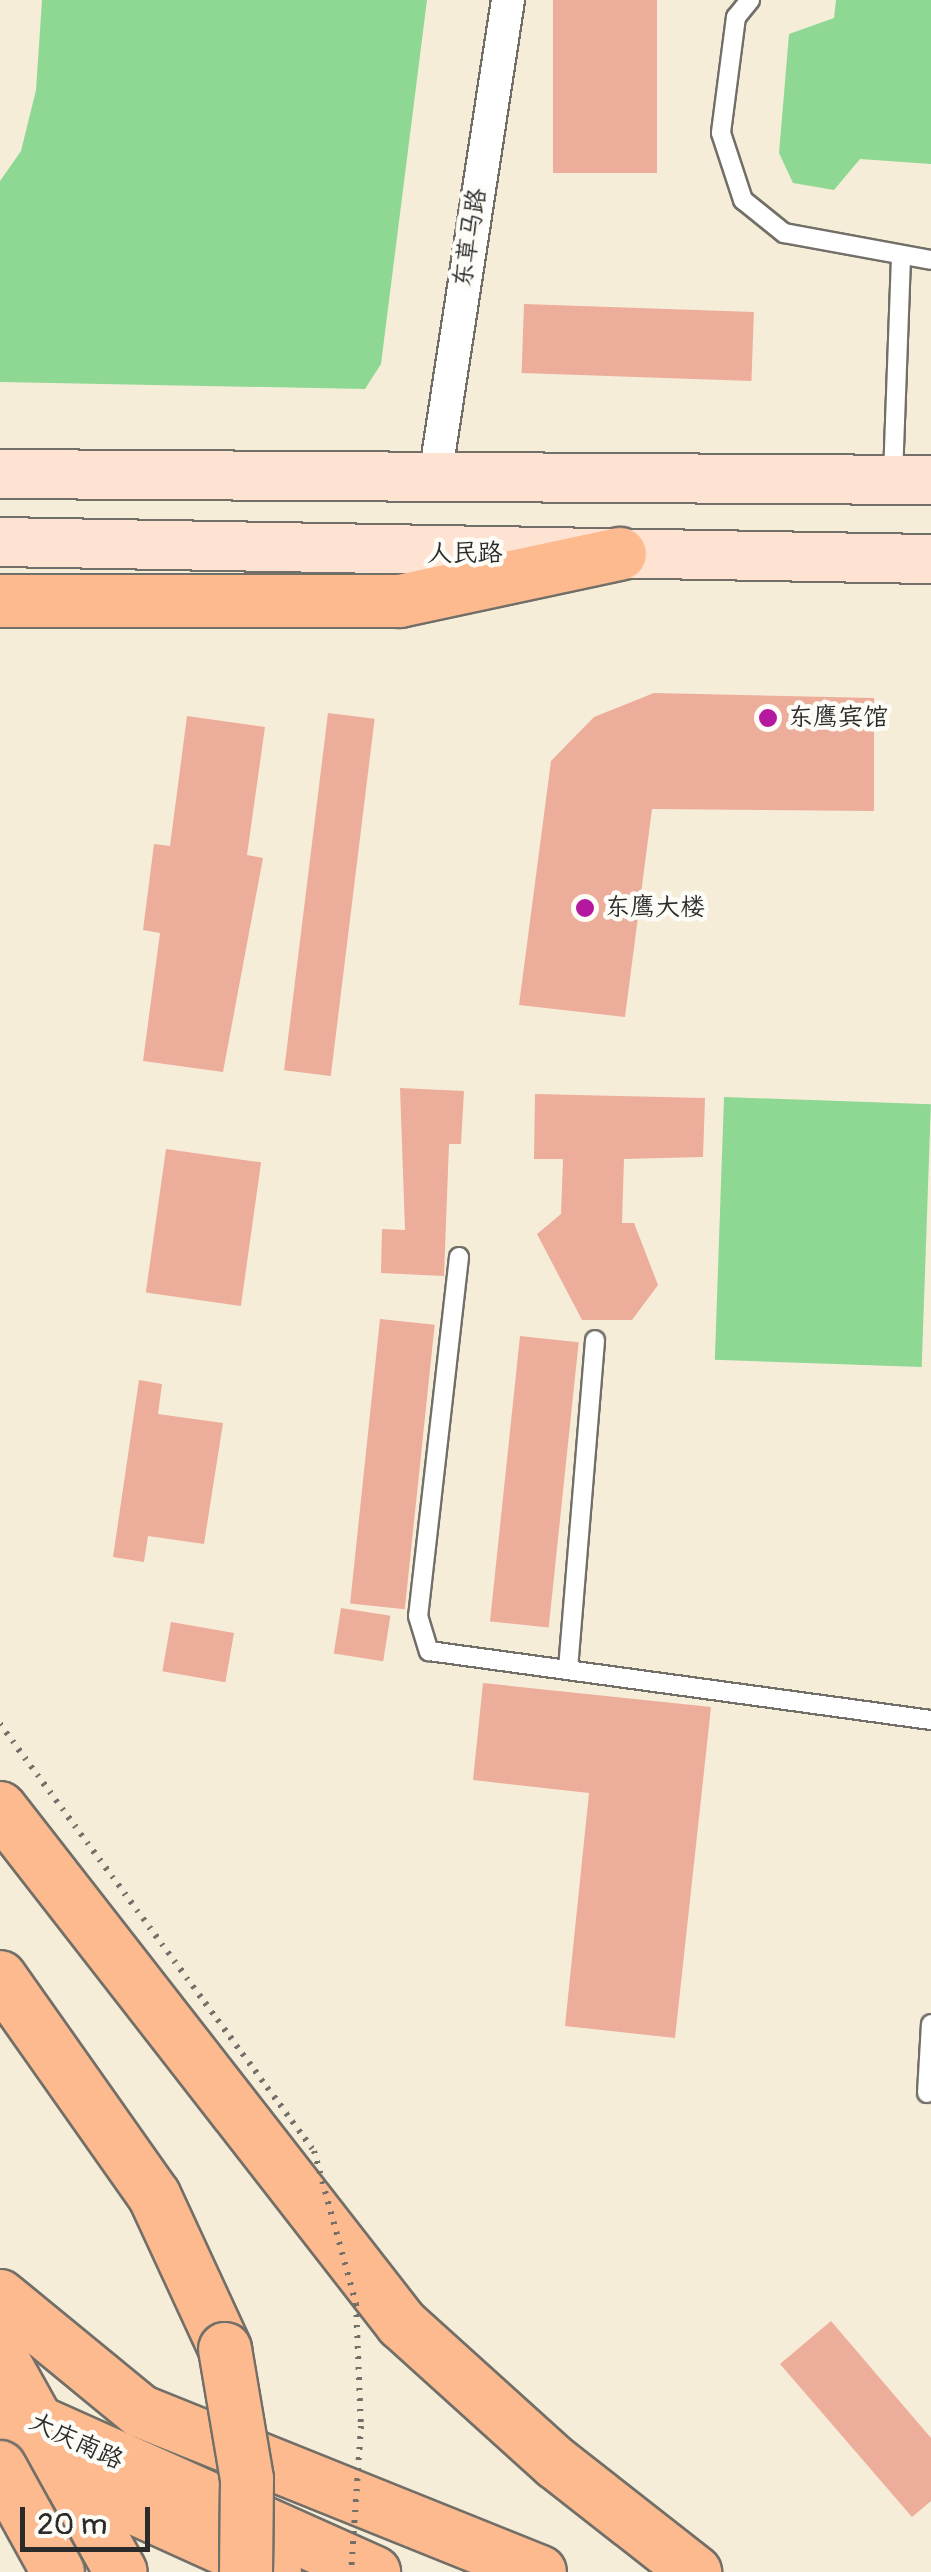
<!DOCTYPE html>
<meta charset="utf-8">
<style>
body{margin:0}
#map{position:relative;width:931px;height:2572px;overflow:hidden;background:#f6edd9;font-family:Pangolin,"LXGW WenKai TC",sans-serif}
div>[style]{position:absolute}
[style*='--x']{left:calc(var(--x)*1px);top:calc(var(--y)*1px);width:calc(var(--w)*1px);rotate:calc(var(--a)*1deg)}
.green>*{inset:0;background:#8ed894;transform-origin:0 0}
.building>*{inset:0;background:#edad9b;transform-origin:0 0}
.roads{filter:drop-shadow(2px 0 #726f68) drop-shadow(-2px 0 #726f68) drop-shadow(0 2px #726f68) drop-shadow(0 -2px #726f68)}
.service>*{height:18px;margin:-9px;padding:0 9px;transform-origin:9px;border-radius:9px;background:#fff}
.minor>*{height:32px;margin:-16px;padding:0 16px;transform-origin:16px;border-radius:16px;background:#fff}
.secondary>*{height:48px;margin:-24px;padding:0 24px;transform-origin:24px;border-radius:24px;background:#fee3d2}
.primary>*{height:52px;margin:-26px;padding:0 26px;transform-origin:26px;border-radius:26px;background:#fcba8e}
.path-bridge>*{height:6px;margin-top:-3px;transform-origin:0;background:repeating-linear-gradient(90deg,#726f68 0 2.5px,transparent 0 10.5px)}
.bridges{filter:drop-shadow(2px 0 #726f68) drop-shadow(-2px 0 #726f68) drop-shadow(0 2px #726f68) drop-shadow(0 -2px #726f68)}
.primary-bridge>*{height:52px;margin:-26px;padding:0 26px;transform-origin:26px;border-radius:26px;background:#fcba8e}
.dots>*{width:28px;height:28px;translate:-50% -50%;box-sizing:border-box;border:5px solid #fdfcf7;border-radius:50%}
span{translate:-50% -50%;white-space:nowrap;text-align:center;line-height:1.15;-webkit-text-stroke:9px #fdfcf7;paint-order:stroke}
.street-label{font-size:25px;color:#2b2b2b}
.poi-label{font-size:25px;color:#2b2b2b}
.left{translate:0 -50%;text-align:left}
.scale{position:absolute;left:20px;top:2507px;width:130px;height:45px;box-sizing:border-box;border:5px solid #2b2b2b;border-top:0;padding-left:12px;font-size:30px;line-height:35px;white-space:nowrap;color:#2b2b2b;-webkit-text-stroke:8px #fdfcf7;paint-order:stroke}
</style>
<div id="map">
<div class="green">
<div style="clip-path:polygon(42px 0,427px 0,381px 364px,365px 389px,0 382px,0 181px,21px 151px,36px 90px)"></div>
<div style="clip-path:polygon(836px 0,931px 0,931px 164px,860px 159px,834px 190px,793px 183px,779px 153px,789px 34px,834px 18px)"></div>
<div style="left:724px;top:1097px;width:207px;height:263px;rotate:2deg"></div>
</div>
<div class="building">
<div style="left:553px;top:0;width:104px;height:173px"></div>
<div style="left:524px;top:304px;width:230px;height:69px;rotate:2deg"></div>
<div style="clip-path:polygon(654px 693px,874px 698px,874px 811px,652px 809px,625px 1017px,519px 1005px,551px 761px,594px 717px)"></div>
<div style="left:328px;top:713px;width:47px;height:360px;rotate:7deg"></div>
<div style="clip-path:polygon(187px 716px,265px 727px,247px 855px,263px 858px,223px 1072px,143px 1061px,160px 933px,143px 930px,154px 844px,170px 846px)"></div>
<div style="clip-path:polygon(400px 1088px,464px 1091px,461px 1144px,449px 1144px,444px 1276px,381px 1273px,382px 1229px,405px 1230px)"></div>
<div style="clip-path:polygon(535px 1094px,705px 1098px,703px 1157px,624px 1159px,622px 1223px,634px 1223px,658px 1285px,632px 1320px,582px 1320px,537px 1234px,561px 1214px,563px 1159px,534px 1159px)"></div>
<div style="left:166px;top:1149px;width:96px;height:145px;rotate:8deg"></div>
<div style="left:380px;top:1319px;width:55px;height:286px;rotate:6deg"></div>
<div style="left:520px;top:1336px;width:59px;height:287px;rotate:6deg"></div>
<div style="clip-path:polygon(139px 1380px,162px 1384px,158px 1414px,223px 1423px,204px 1544px,148px 1536px,144px 1562px,113px 1557px)"></div>
<div style="left:341px;top:1608px;width:50px;height:46px;rotate:9deg"></div>
<div style="left:171px;top:1622px;width:64px;height:50px;rotate:10deg"></div>
<div style="clip-path:polygon(483px 1683px,711px 1707px,675px 2038px,565px 2026px,589px 1793px,473px 1780px)"></div>
<div style="clip-path:polygon(831px 2321px,931px 2438px,931px 2501px,912px 2517px,780px 2364px)"></div>
</div>
<div class="roads">
<div class="service">
<div style="--x:750;--y:0;--w:22;--a:129"></div>
<div style="--x:736;--y:17;--w:117;--a:97.4"></div>
<div style="--x:721;--y:133;--w:71;--a:71.8"></div>
<div style="--x:743;--y:200;--w:53;--a:38.8"></div>
<div style="--x:784;--y:233;--w:149;--a:10.4"></div>
<div style="--x:893;--y:476;--w:219;--a:-87.9"></div>
<div style="--x:459;--y:1257;--w:361;--a:96.5"></div>
<div style="--x:418;--y:1616;--w:37;--a:73"></div>
<div style="--x:429;--y:1651;--w:507;--a:7.83"></div>
<div style="--x:568;--y:1669;--w:330;--a:-85.3"></div>
<div style="--x:927;--y:2093;--w:69;--a:-86.7"></div>
</div>
<div class="minor">
<div style="--x:435;--y:477;--w:483;--a:-81.3"></div>
</div>
<div class="secondary">
<div style="--x:0;--y:474;--w:931;--a:0.37"></div>
<div style="--x:0;--y:542;--w:931;--a:1.05"></div>
</div>
<div class="primary">
<div style="--x:0;--y:601;--w:400;--a:0"></div>
<div style="--x:400;--y:601;--w:225;--a:-12.1"></div>
<div style="--x:0;--y:1808;--w:654;--a:52.08"></div>
<div style="--x:402;--y:2324;--w:207;--a:42.1"></div>
<div style="--x:556;--y:2463;--w:177;--a:38.1"></div>
<div style="--x:0;--y:1977;--w:267;--a:54.8"></div>
<div style="--x:154;--y:2195;--w:170;--a:65.2"></div>
<div style="--x:0;--y:2296;--w:181;--a:39.4"></div>
<div style="--x:140;--y:2411;--w:431;--a:21.9"></div>
<div style="--x:0;--y:2355;--w:248;--a:60.9"></div>
<div style="--x:0;--y:2405;--w:410;--a:24.1"></div>
<div style="--x:0;--y:2447;--w:302;--a:24.4"></div>
</div>
</div>
<div class="path-bridge">
<div style="--x:0;--y:1724;--w:530;--a:53.67"></div>
<div style="--x:314;--y:2151;--w:159;--a:74.6"></div>
<div style="--x:356;--y:2304;--w:122;--a:87.7"></div>
<div style="--x:361;--y:2426;--w:146;--a:93.9"></div>
</div>
<div class="bridges">
<div class="primary-bridge">
<div style="--x:225;--y:2349;--w:132;--a:80.4"></div>
<div style="--x:247;--y:2479;--w:93;--a:90.6"></div>
<div style="--x:0;--y:2467;--w:120;--a:61.1"></div>
</div>
</div>
<div class="dots">
<div style="left:768px;top:718px;background:#b5179e"></div>
<div style="left:585px;top:908px;background:#b5179e"></div>
</div>
<div class="street-label">
<span style="left:471px;top:238px;rotate:-81deg">东草马路</span>
<span style="left:465px;top:554px">人民路</span>
<span style="left:76px;top:2442px;rotate:25deg">大庆南路</span>
</div>
<div class="poi-label">
<span class="left" style="left:788px;top:718px">东鹰宾馆</span>
<span class="left" style="left:605px;top:908px">东鹰大楼</span>
</div>
<div class="scale">20 m</div>
</div>
